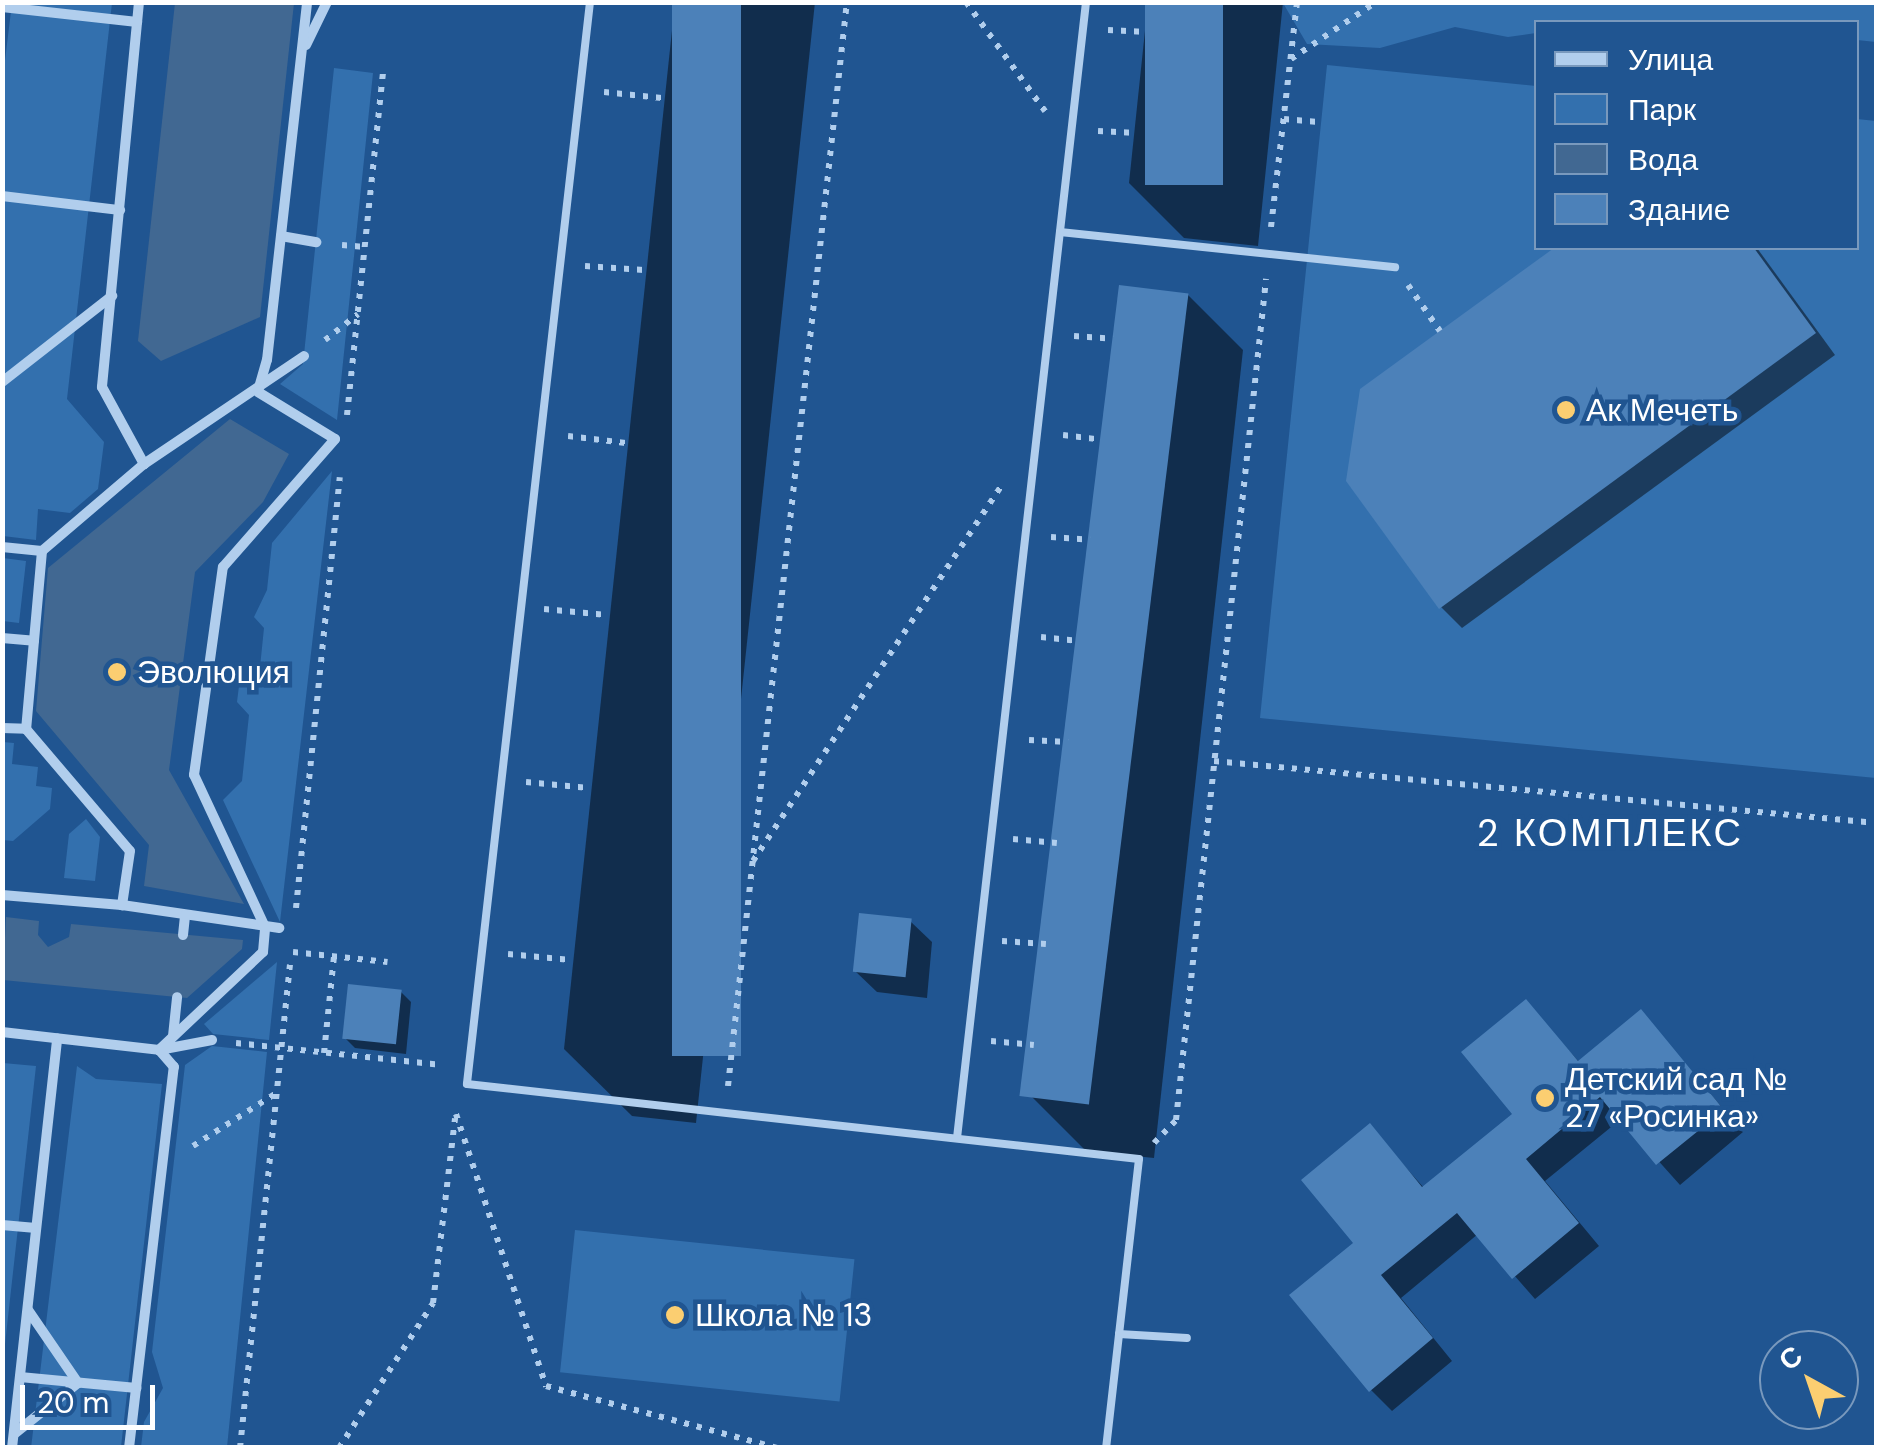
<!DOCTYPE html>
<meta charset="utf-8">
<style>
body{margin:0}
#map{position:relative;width:1879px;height:1450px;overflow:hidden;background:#205591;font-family:"DM Sans",sans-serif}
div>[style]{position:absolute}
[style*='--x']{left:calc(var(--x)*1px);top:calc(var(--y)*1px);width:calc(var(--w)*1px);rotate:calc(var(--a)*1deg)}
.green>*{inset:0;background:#3370ae;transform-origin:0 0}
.water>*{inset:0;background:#416892}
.shadow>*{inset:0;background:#0007}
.building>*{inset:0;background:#4c81b9;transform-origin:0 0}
.path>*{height:6px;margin-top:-3px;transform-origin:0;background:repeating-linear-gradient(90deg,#b1ceed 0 5px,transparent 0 13px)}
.lane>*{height:8px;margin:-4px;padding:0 4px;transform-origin:4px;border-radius:4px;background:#b1ceed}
.street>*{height:10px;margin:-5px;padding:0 5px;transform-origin:5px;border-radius:5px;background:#b1ceed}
.dots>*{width:28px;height:28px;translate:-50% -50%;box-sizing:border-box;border:5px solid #205591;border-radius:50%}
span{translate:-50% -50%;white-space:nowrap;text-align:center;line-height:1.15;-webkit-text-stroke:9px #205591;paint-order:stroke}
.poi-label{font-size:32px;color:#fff}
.left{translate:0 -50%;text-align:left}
.quarter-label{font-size:38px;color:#fff;letter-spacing:2.5px}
.frame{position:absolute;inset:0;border:5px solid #fff;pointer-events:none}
.legend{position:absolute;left:1534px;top:20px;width:325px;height:230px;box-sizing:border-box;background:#205591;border:2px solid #7999bd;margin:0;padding:12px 18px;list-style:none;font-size:30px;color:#fff}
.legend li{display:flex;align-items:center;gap:20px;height:50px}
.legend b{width:50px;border:2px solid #7999bd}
.north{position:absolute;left:1759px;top:1330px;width:100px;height:100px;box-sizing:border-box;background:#205591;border:2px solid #7999bd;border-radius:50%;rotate:320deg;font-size:28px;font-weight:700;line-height:40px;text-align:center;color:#fff}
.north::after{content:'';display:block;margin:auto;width:35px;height:45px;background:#fbce71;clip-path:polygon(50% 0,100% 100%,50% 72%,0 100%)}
.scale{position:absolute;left:20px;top:1385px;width:135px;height:45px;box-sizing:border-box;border:5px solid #fff;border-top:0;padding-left:12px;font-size:30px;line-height:35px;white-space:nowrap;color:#fff;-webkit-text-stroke:8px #205591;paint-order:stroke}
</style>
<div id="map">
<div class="green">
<div style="clip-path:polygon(12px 3px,112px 3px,67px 399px,104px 442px,98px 489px,70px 513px,38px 509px,36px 540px,3px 536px,2px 85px)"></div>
<div style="clip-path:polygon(1283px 3px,1876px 3px,1876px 42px,1857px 40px,1856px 22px,1536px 22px,1536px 33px,1508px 37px,1455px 27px,1380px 48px,1307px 44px)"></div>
<div style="clip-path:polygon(1327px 65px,1536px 86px,1536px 248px,1856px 248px,1857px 119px,1876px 121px,1876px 778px,1260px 718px)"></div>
<div style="clip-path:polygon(334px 68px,373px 73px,337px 420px,280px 384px,303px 364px)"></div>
<div style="clip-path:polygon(332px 471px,280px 922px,223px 800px,242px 781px,249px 715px,237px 702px,239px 686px,259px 677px,264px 628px,254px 617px,267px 590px,272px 543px)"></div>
<div style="clip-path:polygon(3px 558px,26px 561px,19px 623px,3px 621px)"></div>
<div style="clip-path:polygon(3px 742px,14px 743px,12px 764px,38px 767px,36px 786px,52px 788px,50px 809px,13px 841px,3px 840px)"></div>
<div style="clip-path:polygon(86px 819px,100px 837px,95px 881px,64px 878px,69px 834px)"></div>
<div style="clip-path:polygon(277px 962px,269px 1040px,213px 1034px,204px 1024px)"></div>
<div style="clip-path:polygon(212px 1046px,267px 1052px,227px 1447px,141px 1447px,144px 1422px,163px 1388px,152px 1352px,185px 1065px)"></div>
<div style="clip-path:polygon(3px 1063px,36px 1066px,3px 1362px)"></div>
<div style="clip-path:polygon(77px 1066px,96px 1079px,162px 1084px,121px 1447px,31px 1448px)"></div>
<div style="left:575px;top:1230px;width:281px;height:143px;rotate:6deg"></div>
</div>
<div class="water">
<div style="clip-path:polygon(175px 3px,294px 3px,260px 317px,161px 361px,138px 341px)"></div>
<div style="clip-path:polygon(230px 419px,289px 454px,263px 502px,195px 572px,169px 770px,244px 904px,144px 886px,149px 845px,36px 711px,48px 568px)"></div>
<div style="clip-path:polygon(6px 917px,39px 921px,38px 935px,48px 947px,69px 937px,71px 924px,243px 940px,242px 949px,187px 998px,3px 980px)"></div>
</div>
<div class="shadow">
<div style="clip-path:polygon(675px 2px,815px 2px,696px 1123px,632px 1116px,564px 1049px)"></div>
<div style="clip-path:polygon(1148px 2px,1283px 2px,1258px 246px,1184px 238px,1129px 183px)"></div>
<div style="clip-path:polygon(1559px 248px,1757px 248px,1835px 355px,1462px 628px,1441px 607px,1362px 390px)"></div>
<div style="clip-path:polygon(1188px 295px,1243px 350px,1154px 1158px,1086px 1151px,1031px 1096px)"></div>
<div style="clip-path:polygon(910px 921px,932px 942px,927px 998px,877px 992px,855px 971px)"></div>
<div style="clip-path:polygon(401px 992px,411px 1002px,406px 1054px,355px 1048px,345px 1038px)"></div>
<div style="clip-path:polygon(1526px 1003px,1580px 1063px,1641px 1012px,1743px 1132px,1680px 1185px,1621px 1119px,1545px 1181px,1599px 1246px,1535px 1299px,1478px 1234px,1401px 1298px,1452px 1361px,1392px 1411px,1371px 1390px,1356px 1243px,1370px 1127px,1424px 1188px,1515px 1114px)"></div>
</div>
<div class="building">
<div style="left:672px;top:2px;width:69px;height:1054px"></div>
<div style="left:1145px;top:2px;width:78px;height:183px"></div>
<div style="clip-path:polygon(1554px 248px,1754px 248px,1816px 333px,1439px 609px,1346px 481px,1360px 389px)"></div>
<div style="left:1119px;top:285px;width:70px;height:817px;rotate:7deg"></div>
<div style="left:859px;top:913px;width:53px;height:59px;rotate:6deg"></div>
<div style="left:348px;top:984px;width:54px;height:55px;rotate:6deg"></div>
<div style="clip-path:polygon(1526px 999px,1578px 1061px,1641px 1009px,1724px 1110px,1656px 1165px,1600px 1097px,1526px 1159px,1579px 1223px,1512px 1279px,1457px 1213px,1381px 1275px,1433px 1338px,1369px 1392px,1289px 1295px,1353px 1243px,1301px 1180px,1370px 1123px,1422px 1187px,1512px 1114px,1461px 1052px)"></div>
</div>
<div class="path">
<div style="--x:966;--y:2;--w:135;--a:54.1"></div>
<div style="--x:1108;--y:30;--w:34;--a:3"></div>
<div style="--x:1291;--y:59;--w:102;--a:-33.8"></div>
<div style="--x:604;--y:92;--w:58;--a:5.9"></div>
<div style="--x:1284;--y:119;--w:37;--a:5"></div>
<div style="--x:1098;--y:131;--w:34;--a:3"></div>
<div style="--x:1271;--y:227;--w:226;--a:-83.4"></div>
<div style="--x:342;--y:245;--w:23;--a:5"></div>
<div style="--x:585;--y:266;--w:59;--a:3.9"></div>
<div style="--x:1408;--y:285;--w:56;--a:55.2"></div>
<div style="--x:1074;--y:336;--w:39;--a:4"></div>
<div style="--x:325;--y:340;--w:42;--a:-38.2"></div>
<div style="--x:347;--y:415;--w:344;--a:-84"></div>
<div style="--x:1063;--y:435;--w:38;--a:7"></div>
<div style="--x:568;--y:436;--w:58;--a:6.9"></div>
<div style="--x:1051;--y:537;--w:39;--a:4"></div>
<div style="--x:544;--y:609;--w:63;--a:5.4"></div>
<div style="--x:1041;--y:637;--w:38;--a:6"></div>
<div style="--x:1029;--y:740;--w:39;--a:3"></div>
<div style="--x:1214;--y:761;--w:665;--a:5.35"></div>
<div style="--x:526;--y:782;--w:63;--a:5.4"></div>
<div style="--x:1013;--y:839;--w:44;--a:5.2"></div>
<div style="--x:753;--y:861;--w:452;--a:-56.5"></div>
<div style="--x:296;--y:908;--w:433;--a:-84.2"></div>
<div style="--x:1002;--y:941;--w:44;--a:3.9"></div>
<div style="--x:293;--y:952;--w:95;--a:6.1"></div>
<div style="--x:508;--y:954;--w:63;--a:5.4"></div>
<div style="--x:991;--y:1041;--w:43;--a:5.3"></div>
<div style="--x:236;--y:1043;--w:207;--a:6.1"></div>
<div style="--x:324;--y:1053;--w:97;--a:-84.1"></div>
<div style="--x:728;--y:1086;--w:1091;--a:-83.74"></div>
<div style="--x:456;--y:1114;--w:287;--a:71.7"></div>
<div style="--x:546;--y:1386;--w:240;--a:15"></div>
<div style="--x:1154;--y:1143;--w:32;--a:-46"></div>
<div style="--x:1176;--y:1120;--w:846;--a:-83.89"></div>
<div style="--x:193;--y:1146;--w:97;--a:-32.4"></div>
<div style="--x:240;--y:1448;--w:486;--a:-84.1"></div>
<div style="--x:339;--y:1448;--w:173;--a:-57"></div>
<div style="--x:433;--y:1303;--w:186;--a:-83.2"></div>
</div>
<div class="lane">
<div style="--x:590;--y:2;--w:1089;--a:96.49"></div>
<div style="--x:467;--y:1084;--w:676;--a:6.37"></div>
<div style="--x:1139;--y:1159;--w:291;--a:96.5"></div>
<div style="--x:1060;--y:232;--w:337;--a:6"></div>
<div style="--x:957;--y:1138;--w:1143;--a:-83.52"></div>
<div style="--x:1119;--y:1334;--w:68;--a:3.4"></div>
</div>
<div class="street">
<div style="--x:139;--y:2;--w:387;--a:95.5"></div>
<div style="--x:102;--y:387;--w:88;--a:61.4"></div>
<div style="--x:144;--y:464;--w:193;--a:-34"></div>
<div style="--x:2;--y:7;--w:136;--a:6.3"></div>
<div style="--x:306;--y:45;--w:48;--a:-64"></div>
<div style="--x:2;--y:196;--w:119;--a:6.8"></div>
<div style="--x:281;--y:236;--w:36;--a:10"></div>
<div style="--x:2;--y:382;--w:140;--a:-38"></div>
<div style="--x:258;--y:391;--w:32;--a:-74"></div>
<div style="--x:267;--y:360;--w:360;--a:-83.6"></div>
<div style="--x:2;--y:547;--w:40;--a:5.7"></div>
<div style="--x:42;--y:551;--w:134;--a:-40.5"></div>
<div style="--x:42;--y:551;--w:179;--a:95.1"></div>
<div style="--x:26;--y:729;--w:160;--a:49.6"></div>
<div style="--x:130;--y:851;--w:55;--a:98.4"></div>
<div style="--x:122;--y:905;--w:159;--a:8.3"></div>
<div style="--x:2;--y:638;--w:32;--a:5"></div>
<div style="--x:2;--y:728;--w:24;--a:2"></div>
<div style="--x:2;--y:895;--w:120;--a:4.8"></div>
<div style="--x:183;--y:935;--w:20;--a:-84"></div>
<div style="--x:2;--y:1032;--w:158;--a:6.5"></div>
<div style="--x:159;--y:1050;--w:143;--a:-43.3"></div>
<div style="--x:263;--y:952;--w:25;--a:-85"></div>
<div style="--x:265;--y:927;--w:168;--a:-115"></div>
<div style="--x:194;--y:775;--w:210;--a:-82.1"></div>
<div style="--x:223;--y:567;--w:170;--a:-48.8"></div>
<div style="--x:335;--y:439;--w:90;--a:-148.6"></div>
<div style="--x:173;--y:1036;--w:39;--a:-84"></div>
<div style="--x:2;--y:1225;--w:34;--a:5"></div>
<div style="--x:20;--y:1377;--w:117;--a:5.4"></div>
<div style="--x:14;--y:1434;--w:82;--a:-38.6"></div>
<div style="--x:78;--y:1383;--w:88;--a:-124.4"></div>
<div style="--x:12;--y:1448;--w:412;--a:-83.7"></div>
<div style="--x:129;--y:1448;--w:384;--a:-83.3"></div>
<div style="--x:174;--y:1067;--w:23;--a:-131"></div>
<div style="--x:159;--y:1050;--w:54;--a:-10.7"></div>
</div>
<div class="dots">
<div style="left:1566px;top:410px;background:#fbce71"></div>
<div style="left:117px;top:672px;background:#fbce71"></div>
<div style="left:1545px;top:1098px;background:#fbce71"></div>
<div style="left:675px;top:1315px;background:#fbce71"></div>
</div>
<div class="poi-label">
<span class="left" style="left:1586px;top:410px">Ак Мечеть</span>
<span class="left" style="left:137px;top:672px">Эволюция</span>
<span class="left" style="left:1565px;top:1098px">Детский сад №<br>27 «Росинка»</span>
<span class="left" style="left:695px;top:1315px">Школа № 13</span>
</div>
<div class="quarter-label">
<span style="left:1610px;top:834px">2 КОМПЛЕКС</span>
</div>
<div class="frame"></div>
<ul class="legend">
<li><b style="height:12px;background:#b1ceed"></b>Улица</li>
<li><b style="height:28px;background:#3370ae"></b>Парк</li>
<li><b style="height:28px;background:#416892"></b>Вода</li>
<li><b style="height:28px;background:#4c81b9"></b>Здание</li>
</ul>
<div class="north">С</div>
<div class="scale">20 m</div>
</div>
